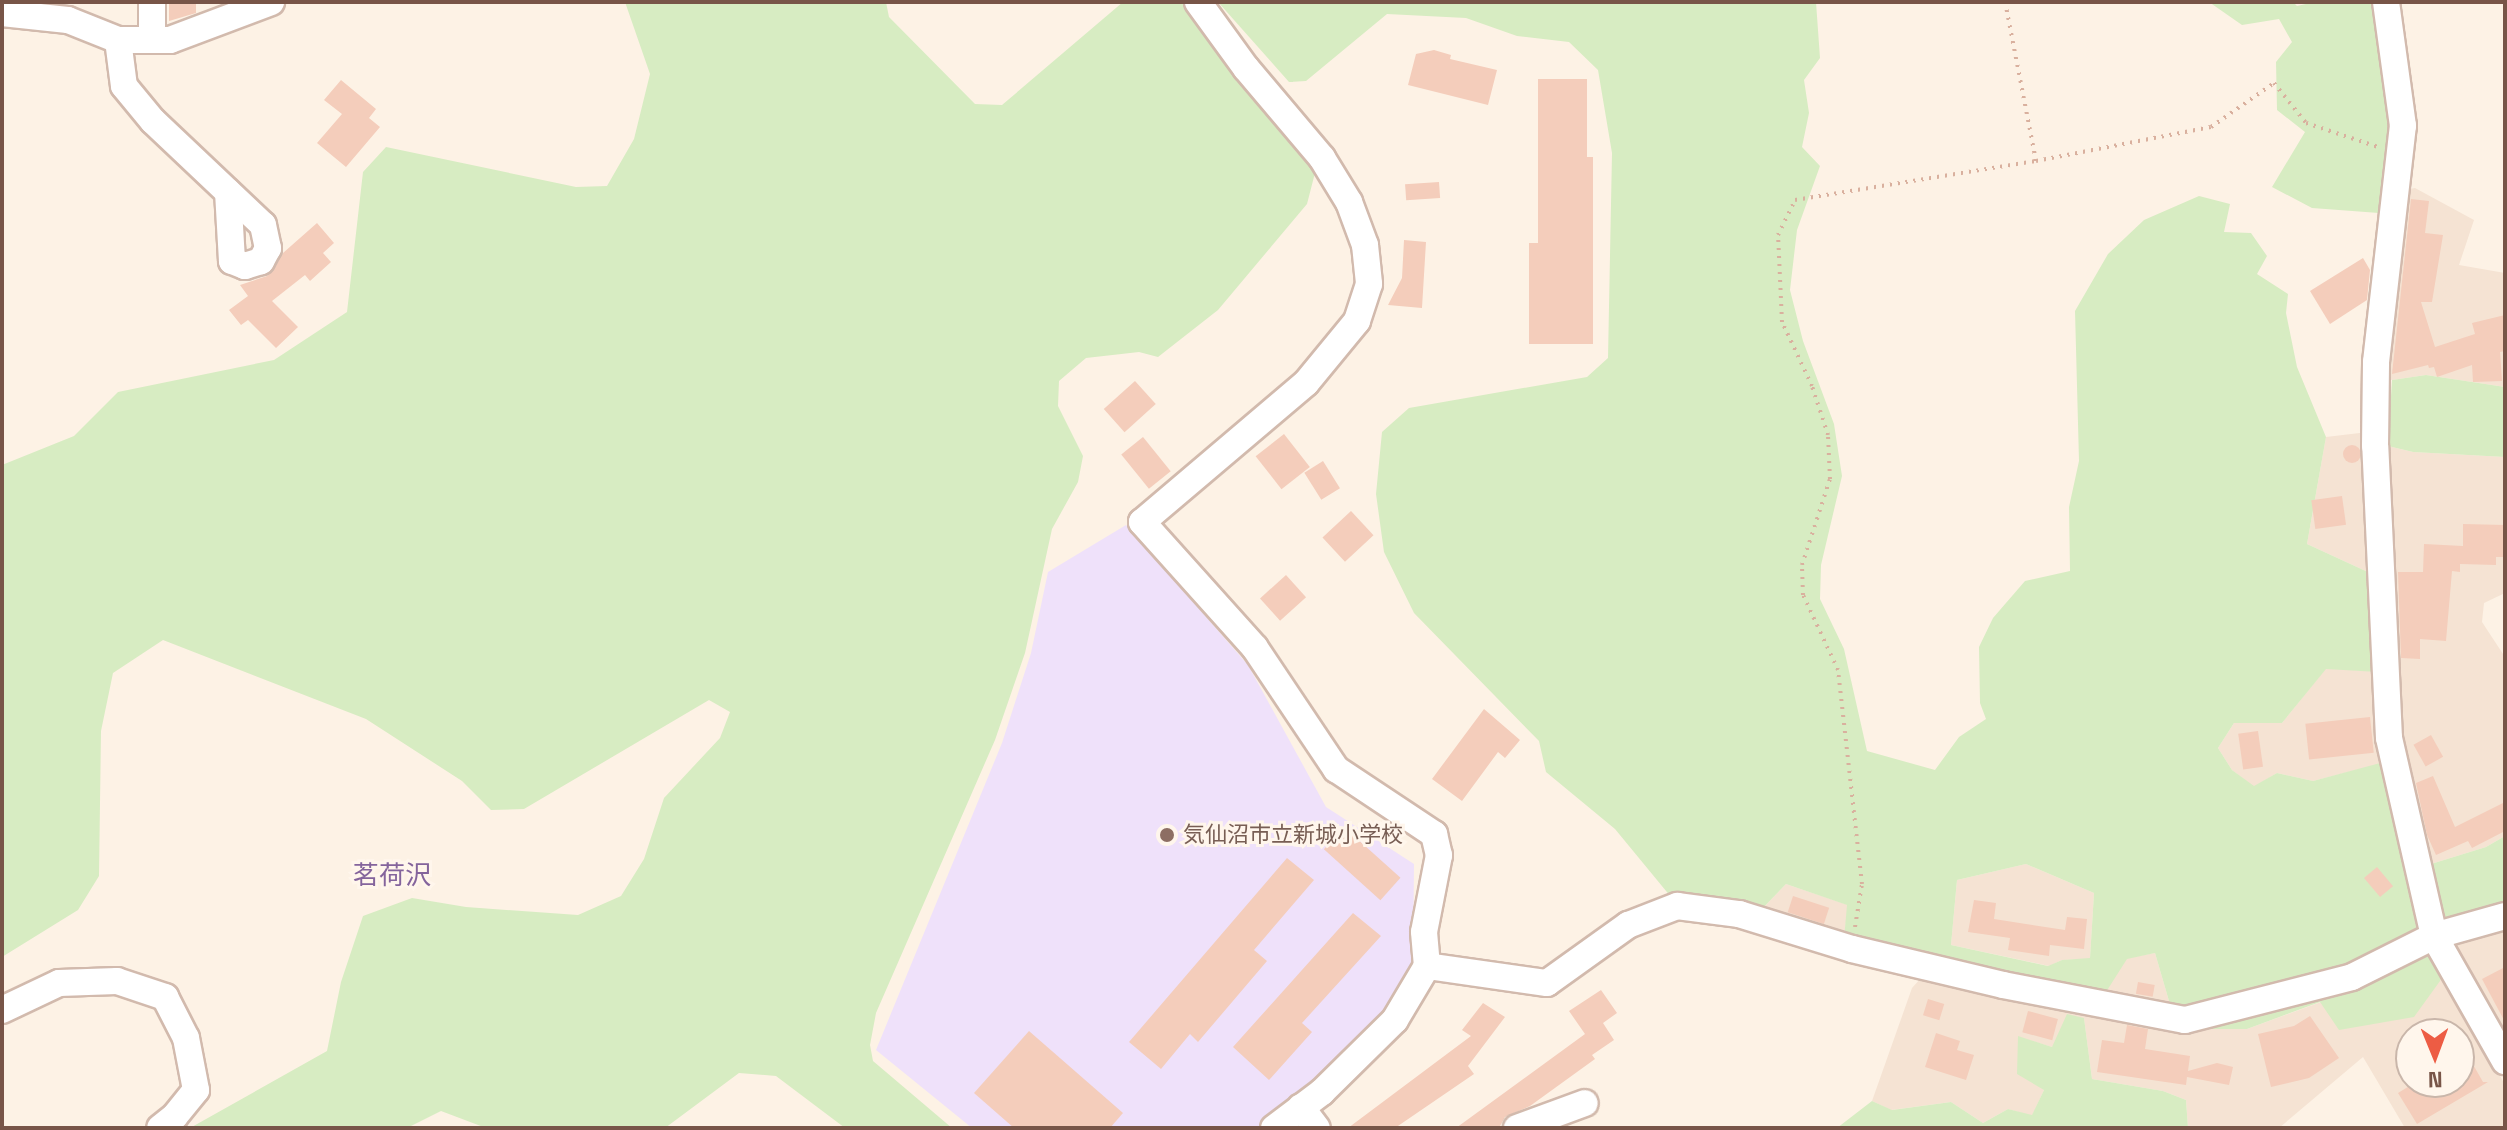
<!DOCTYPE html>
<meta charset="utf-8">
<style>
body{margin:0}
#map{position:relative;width:2507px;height:1130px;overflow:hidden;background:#fdf2e5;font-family:"Space Grotesk","Noto Sans JP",sans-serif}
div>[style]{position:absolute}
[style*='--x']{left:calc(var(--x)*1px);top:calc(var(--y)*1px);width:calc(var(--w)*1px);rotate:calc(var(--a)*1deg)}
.residential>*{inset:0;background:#f5e3d3}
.education>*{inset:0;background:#efe1fa}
.green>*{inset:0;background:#d7ecc2}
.building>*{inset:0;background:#f4cdbb;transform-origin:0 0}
.round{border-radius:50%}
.path>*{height:4px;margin-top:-2px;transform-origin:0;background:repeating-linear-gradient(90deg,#d9b09e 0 2px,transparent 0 8px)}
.roads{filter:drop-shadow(2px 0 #d2baad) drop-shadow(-2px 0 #d2baad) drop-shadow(0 2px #d2baad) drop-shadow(0 -2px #d2baad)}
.minor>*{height:26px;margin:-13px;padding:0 13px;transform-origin:13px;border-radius:13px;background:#fff}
.dots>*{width:22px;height:22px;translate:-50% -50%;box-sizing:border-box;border:4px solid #fff6ec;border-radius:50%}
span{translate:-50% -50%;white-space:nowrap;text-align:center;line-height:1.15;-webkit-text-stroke:6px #fff6ec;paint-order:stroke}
.education-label{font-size:22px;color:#785e54}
.left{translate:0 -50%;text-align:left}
.quarter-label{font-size:26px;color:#84649c}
.frame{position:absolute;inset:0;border:4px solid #785548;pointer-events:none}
.north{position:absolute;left:2395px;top:1018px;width:80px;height:80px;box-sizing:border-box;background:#fff6ec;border:2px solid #c9b6aa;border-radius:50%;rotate:179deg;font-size:22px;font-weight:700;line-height:32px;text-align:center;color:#785548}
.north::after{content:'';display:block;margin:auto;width:28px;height:36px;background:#ed5c44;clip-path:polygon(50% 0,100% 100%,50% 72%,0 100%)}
</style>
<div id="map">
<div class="residential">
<div style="clip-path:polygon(2415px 188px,2474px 220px,2459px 265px,2505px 273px,2505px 387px,2426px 375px,2392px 380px,2382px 377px,2403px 190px)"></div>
<div style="clip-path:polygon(2368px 432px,2370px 573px,2307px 544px,2326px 437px)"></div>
<div style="clip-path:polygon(2388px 446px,2413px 452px,2505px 457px,2505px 593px,2484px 603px,2482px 622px,2505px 657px,2505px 836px,2486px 847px,2431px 864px,2384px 763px,2313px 781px,2277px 773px,2254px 787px,2232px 770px,2218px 748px,2234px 723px,2282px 723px,2326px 668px,2395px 673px)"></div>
<div style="clip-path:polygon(2026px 864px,2094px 893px,2090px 959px,2062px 960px,2049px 966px,1951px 945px,1957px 880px)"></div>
<div style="clip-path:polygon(1786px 884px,1848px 905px,1844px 939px,1759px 912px)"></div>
<div style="clip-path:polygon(2505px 931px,2505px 1047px,2442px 940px)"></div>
<div style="clip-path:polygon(evenodd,2155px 953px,2169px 1001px,2247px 1029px,2321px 1002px,2443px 968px,2505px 1085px,2505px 1128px,2405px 1128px,2363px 1057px,2279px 1128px,2188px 1128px,2186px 1100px,2163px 1091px,2092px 1079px,2084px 1018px,2052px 1047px,2018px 1037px,2044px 1090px,2032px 1116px,2008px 1109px,1983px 1123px,1951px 1102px,1891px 1110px,1872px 1101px,1912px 988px,1940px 957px,2051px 984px,2127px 958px,2155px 953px,2411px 1034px,2459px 1034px,2459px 1082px,2411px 1082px,2411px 1034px)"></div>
</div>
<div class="education">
<div style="clip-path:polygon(1126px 525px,1248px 665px,1326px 807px,1414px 864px,1413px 965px,1395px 1006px,1325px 1080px,1256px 1128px,972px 1128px,876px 1050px,1002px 743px,1031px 653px,1048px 572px)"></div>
</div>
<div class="green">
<div style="clip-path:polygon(625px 2px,886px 2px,889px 17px,975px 104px,1002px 105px,1123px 2px,1186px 2px,1316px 169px,1307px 204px,1218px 310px,1158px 357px,1139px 352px,1086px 358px,1059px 381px,1058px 406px,1083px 456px,1078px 482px,1052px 529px,1025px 653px,995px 740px,876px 1013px,870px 1045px,873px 1061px,952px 1128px,845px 1128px,776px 1076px,739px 1073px,665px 1128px,486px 1128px,441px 1111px,407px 1128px,190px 1128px,327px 1051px,341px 982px,363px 916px,412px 898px,466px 907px,578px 915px,621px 896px,644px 859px,664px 798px,720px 738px,730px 712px,709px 700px,524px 809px,491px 810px,462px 781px,366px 719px,163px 640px,113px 673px,101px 731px,99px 876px,78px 910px,2px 957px,2px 465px,74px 436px,118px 392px,274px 360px,347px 312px,363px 172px,386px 147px,576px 187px,607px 186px,634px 139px,650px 74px)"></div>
<div style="clip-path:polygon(evenodd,1218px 2px,1816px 2px,1820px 58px,1804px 80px,1809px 113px,1802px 147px,1820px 166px,1797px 230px,1790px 290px,1803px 341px,1834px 424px,1842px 476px,1821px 565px,1820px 599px,1844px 649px,1867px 751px,1935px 770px,1959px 737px,1986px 719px,1980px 703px,1979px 647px,1993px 618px,2025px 581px,2070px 571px,2069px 507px,2079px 461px,2075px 311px,2108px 254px,2144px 220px,2199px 196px,2230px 204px,2224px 232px,2251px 233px,2267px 256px,2257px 274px,2288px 294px,2286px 313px,2297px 367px,2326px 437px,2307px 544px,2370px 573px,2395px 673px,2326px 669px,2282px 723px,2234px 723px,2218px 748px,2232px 770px,2254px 786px,2277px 773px,2313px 781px,2384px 762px,2443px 968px,2440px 981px,2414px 1017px,2339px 1030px,2320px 1002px,2247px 1029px,2199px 1029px,2169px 1001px,2155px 953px,2127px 959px,2106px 992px,2051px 984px,1844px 939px,1847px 905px,1786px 884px,1759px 912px,1671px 897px,1615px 829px,1546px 772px,1539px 741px,1414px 613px,1384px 552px,1376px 494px,1382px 432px,1409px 408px,1587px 377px,1608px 358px,1612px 153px,1598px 70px,1569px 42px,1517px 36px,1466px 18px,1387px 14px,1306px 81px,1289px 82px,1218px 2px,2026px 864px,2094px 893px,2090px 958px,2062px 960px,2048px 966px,1951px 945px,1957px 880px,2026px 864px)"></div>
<div style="clip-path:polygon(2209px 2px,2293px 2px,2297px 6px,2315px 2px,2378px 2px,2395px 136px,2379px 213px,2312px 208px,2272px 187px,2305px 132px,2277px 110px,2276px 62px,2292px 42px,2279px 19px,2242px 25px)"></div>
<div style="clip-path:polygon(2426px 375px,2505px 387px,2505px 457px,2413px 452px,2388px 446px,2392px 380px)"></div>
<div style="clip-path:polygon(2505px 836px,2505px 931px,2442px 940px,2431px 864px,2486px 847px)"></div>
<div style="clip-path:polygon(2067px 1014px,2084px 1018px,2092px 1079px,2163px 1091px,2186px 1100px,2188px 1128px,1837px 1128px,1872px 1101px,1892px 1110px,1951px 1102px,1983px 1123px,2008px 1109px,2032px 1115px,2044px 1090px,2017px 1074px,2018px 1036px,2052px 1047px)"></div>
</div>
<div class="building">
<div style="clip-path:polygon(169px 3px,196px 3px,196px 13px,169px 21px)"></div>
<div style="clip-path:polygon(1434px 50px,1451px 55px,1450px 59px,1497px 70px,1488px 105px,1408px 85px,1416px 54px)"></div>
<div style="clip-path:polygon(1538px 79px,1587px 79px,1587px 157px,1593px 157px,1593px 344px,1529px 344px,1529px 243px,1538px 243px)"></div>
<div style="clip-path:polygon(341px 80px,376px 109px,369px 118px,380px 127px,346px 167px,317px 143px,342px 114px,324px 100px)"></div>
<div style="left:1439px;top:182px;width:16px;height:34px;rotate:86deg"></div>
<div style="clip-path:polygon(2411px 199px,2429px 201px,2425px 233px,2443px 235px,2432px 302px,2421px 302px,2435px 347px,2475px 334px,2472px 323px,2505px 315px,2505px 351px,2500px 352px,2502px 381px,2473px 382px,2472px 365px,2437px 377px,2434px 367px,2429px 368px,2428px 365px,2392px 374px)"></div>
<div style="clip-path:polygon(317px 223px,334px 243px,323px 253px,331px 262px,310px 281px,305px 275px,272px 301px,298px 327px,276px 348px,248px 320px,241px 325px,229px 310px,248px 296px,240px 285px,267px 276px,283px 253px)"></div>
<div style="clip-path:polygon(1404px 240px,1426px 242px,1422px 308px,1388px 305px,1402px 278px)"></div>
<div style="clip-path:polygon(2363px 258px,2370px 270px,2367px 300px,2330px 324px,2310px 291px)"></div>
<div style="left:1135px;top:381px;width:31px;height:42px;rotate:48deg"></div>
<div style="left:1284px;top:434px;width:42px;height:36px;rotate:52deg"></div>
<div style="left:1143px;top:437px;width:44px;height:28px;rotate:51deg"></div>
<div class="round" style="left:2343px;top:445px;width:18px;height:18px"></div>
<div style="left:1323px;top:461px;width:32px;height:22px;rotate:58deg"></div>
<div style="left:2342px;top:496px;width:29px;height:31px;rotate:82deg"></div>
<div style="left:1351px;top:511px;width:33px;height:39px;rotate:47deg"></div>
<div style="clip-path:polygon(2463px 524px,2505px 525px,2505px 557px,2496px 557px,2496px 565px,2460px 564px,2460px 572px,2452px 571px,2446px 641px,2420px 639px,2420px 659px,2401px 658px,2398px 572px,2423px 572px,2424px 544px,2463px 546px)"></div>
<div style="left:1286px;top:575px;width:30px;height:35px;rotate:48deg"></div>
<div style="clip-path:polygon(1484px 709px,1520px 740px,1505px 758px,1498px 752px,1462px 801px,1432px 779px)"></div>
<div style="left:2370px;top:717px;width:36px;height:65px;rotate:84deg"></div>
<div style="left:2258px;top:731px;width:36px;height:20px;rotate:82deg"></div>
<div style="left:2431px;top:735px;width:25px;height:20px;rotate:61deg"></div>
<div style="clip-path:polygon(2433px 776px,2455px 827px,2505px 802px,2505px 831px,2472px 848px,2468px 841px,2436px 855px,2427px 835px,2416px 783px)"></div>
<div style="left:1344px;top:827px;width:76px;height:30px;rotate:42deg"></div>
<div style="clip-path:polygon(1287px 858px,1314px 880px,1254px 950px,1267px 961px,1198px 1042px,1190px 1034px,1161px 1069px,1129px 1042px)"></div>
<div style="left:2377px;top:867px;width:25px;height:17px;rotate:50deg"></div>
<div style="left:1793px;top:896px;width:38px;height:17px;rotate:18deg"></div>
<div style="clip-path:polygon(1974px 900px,1996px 903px,1994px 919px,2065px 930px,2067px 917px,2087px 919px,2084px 949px,2050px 945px,2049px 956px,2008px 950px,2010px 938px,1968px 932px)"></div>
<div style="clip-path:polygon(1353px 913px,1381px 936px,1302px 1023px,1312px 1032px,1269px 1080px,1233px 1047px)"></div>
<div style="clip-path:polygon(2505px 967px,2505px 1022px,2482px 979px)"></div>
<div style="left:2138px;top:982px;width:17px;height:12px;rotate:10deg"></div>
<div style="clip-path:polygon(1601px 990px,1617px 1013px,1603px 1023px,1614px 1040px,1592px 1055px,1595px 1059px,1530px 1106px,1505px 1117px,1499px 1128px,1456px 1128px,1585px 1034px,1569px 1011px)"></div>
<div style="left:1928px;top:999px;width:17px;height:17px;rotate:17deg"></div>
<div style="clip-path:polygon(1483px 1003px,1505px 1017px,1468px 1066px,1474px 1074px,1395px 1128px,1348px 1128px,1471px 1036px,1462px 1030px)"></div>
<div style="left:2028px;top:1011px;width:31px;height:22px;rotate:15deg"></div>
<div style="clip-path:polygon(2310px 1016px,2339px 1058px,2309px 1078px,2271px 1087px,2258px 1034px,2294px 1026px)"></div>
<div style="clip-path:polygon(2127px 1025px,2148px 1029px,2145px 1049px,2190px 1056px,2188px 1071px,2217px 1063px,2233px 1067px,2229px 1085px,2187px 1077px,2186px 1085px,2097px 1072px,2102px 1040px,2124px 1043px)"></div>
<div style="clip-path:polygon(1029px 1031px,1123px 1113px,1110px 1128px,1014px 1128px,974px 1093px)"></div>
<div style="clip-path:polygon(1936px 1033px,1960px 1041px,1957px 1050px,1974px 1055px,1966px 1080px,1925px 1067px)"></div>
<div style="clip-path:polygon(2459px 1040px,2483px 1082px,2488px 1082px,2417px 1124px,2398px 1093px,2416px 1082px,2459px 1082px)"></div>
</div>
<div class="path">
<div style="--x:2036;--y:161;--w:178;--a:-11"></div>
<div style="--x:2211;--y:127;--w:77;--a:-34.9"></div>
<div style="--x:2274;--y:83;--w:51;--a:51.3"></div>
<div style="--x:2306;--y:123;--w:76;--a:18.4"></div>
<div style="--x:1855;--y:927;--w:44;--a:-80.8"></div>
<div style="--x:1862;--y:884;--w:215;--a:-96.4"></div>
<div style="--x:1838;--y:670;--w:83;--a:-115"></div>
<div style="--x:1803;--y:595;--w:30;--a:-92"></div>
<div style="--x:1802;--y:565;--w:90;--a:-72"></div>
<div style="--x:1830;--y:479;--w:44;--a:-92.6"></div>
<div style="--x:1828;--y:435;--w:52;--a:-108.1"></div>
<div style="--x:1812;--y:386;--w:71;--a:-115.1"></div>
<div style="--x:1782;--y:322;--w:87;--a:-92.6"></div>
<div style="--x:1778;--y:235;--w:39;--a:-64"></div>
<div style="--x:1795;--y:200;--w:244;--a:-9.2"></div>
<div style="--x:2036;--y:161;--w:162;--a:-101"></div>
</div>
<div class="roads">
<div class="minor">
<div style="--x:152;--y:2;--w:38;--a:90"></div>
<div style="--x:1198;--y:2;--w:82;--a:54"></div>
<div style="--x:1246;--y:68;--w:118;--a:49.8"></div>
<div style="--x:1322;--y:158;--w:52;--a:58.5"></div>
<div style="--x:1349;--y:202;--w:46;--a:69.6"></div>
<div style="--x:1365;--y:245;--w:39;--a:84"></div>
<div style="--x:1369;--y:284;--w:39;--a:108"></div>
<div style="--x:1357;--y:321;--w:80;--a:129.4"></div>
<div style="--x:1306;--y:383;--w:215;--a:139.7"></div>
<div style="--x:1142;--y:522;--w:169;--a:48.1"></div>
<div style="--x:1255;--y:648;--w:146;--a:56.2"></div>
<div style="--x:1336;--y:769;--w:118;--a:33.6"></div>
<div style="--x:1434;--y:834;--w:22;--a:77"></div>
<div style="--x:1439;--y:855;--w:78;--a:101"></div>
<div style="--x:1424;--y:932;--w:34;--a:85"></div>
<div style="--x:1427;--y:966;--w:63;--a:120.7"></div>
<div style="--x:1395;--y:1020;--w:103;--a:135.4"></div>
<div style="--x:1322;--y:1092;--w:60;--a:143.1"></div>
<div style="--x:2;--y:13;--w:66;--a:6.1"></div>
<div style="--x:68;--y:20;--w:54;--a:21.8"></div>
<div style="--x:118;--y:40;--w:52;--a:0"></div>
<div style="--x:170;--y:40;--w:108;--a:-20.6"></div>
<div style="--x:118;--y:40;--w:46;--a:82.6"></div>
<div style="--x:124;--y:86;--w:45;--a:50.4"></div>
<div style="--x:153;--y:121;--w:151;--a:43.4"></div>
<div style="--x:263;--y:225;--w:24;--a:78"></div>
<div style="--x:268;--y:248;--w:15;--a:118"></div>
<div style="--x:261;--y:261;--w:17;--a:163"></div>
<div style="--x:245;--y:266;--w:14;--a:-159"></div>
<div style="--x:232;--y:261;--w:69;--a:-93.3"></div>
<div style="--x:2505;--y:916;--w:74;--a:164.3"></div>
<div style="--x:2434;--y:936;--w:144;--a:60.4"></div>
<div style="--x:1427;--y:966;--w:121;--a:8.1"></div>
<div style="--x:1547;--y:983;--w:100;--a:-35.6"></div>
<div style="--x:1628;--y:925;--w:53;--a:-21.2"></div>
<div style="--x:1677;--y:906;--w:63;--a:7.4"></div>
<div style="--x:1739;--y:914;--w:118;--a:17.2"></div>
<div style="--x:1852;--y:949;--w:155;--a:13.4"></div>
<div style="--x:2003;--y:985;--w:185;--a:10.9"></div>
<div style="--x:2185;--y:1020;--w:172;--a:-14.4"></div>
<div style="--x:2352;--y:977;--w:92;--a:-26.6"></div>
<div style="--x:2434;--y:936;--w:203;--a:-102.8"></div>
<div style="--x:2389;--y:738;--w:292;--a:-92.7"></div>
<div style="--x:2375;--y:446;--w:84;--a:-89.3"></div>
<div style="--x:2376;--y:362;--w:238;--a:-83.5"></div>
<div style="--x:2403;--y:126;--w:125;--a:-97.8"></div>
<div style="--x:2;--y:1010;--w:63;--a:-25.3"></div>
<div style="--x:59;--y:983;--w:58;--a:-2"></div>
<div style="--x:117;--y:981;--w:51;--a:18.4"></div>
<div style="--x:165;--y:997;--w:46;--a:62.9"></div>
<div style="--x:186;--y:1038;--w:53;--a:79.1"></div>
<div style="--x:196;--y:1090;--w:33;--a:129"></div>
<div style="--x:175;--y:1116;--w:19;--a:141"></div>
<div style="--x:1301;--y:1107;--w:26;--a:53"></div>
<div style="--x:1517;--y:1128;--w:72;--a:-20.2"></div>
</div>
</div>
<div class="dots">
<div style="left:1167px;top:835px;background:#8d6e63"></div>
</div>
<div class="education-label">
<span class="left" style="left:1183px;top:835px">気仙沼市立新城小学校</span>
</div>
<div class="quarter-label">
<span style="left:392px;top:876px">茗荷沢</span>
</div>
<div class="frame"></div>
<div class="north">N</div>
</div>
